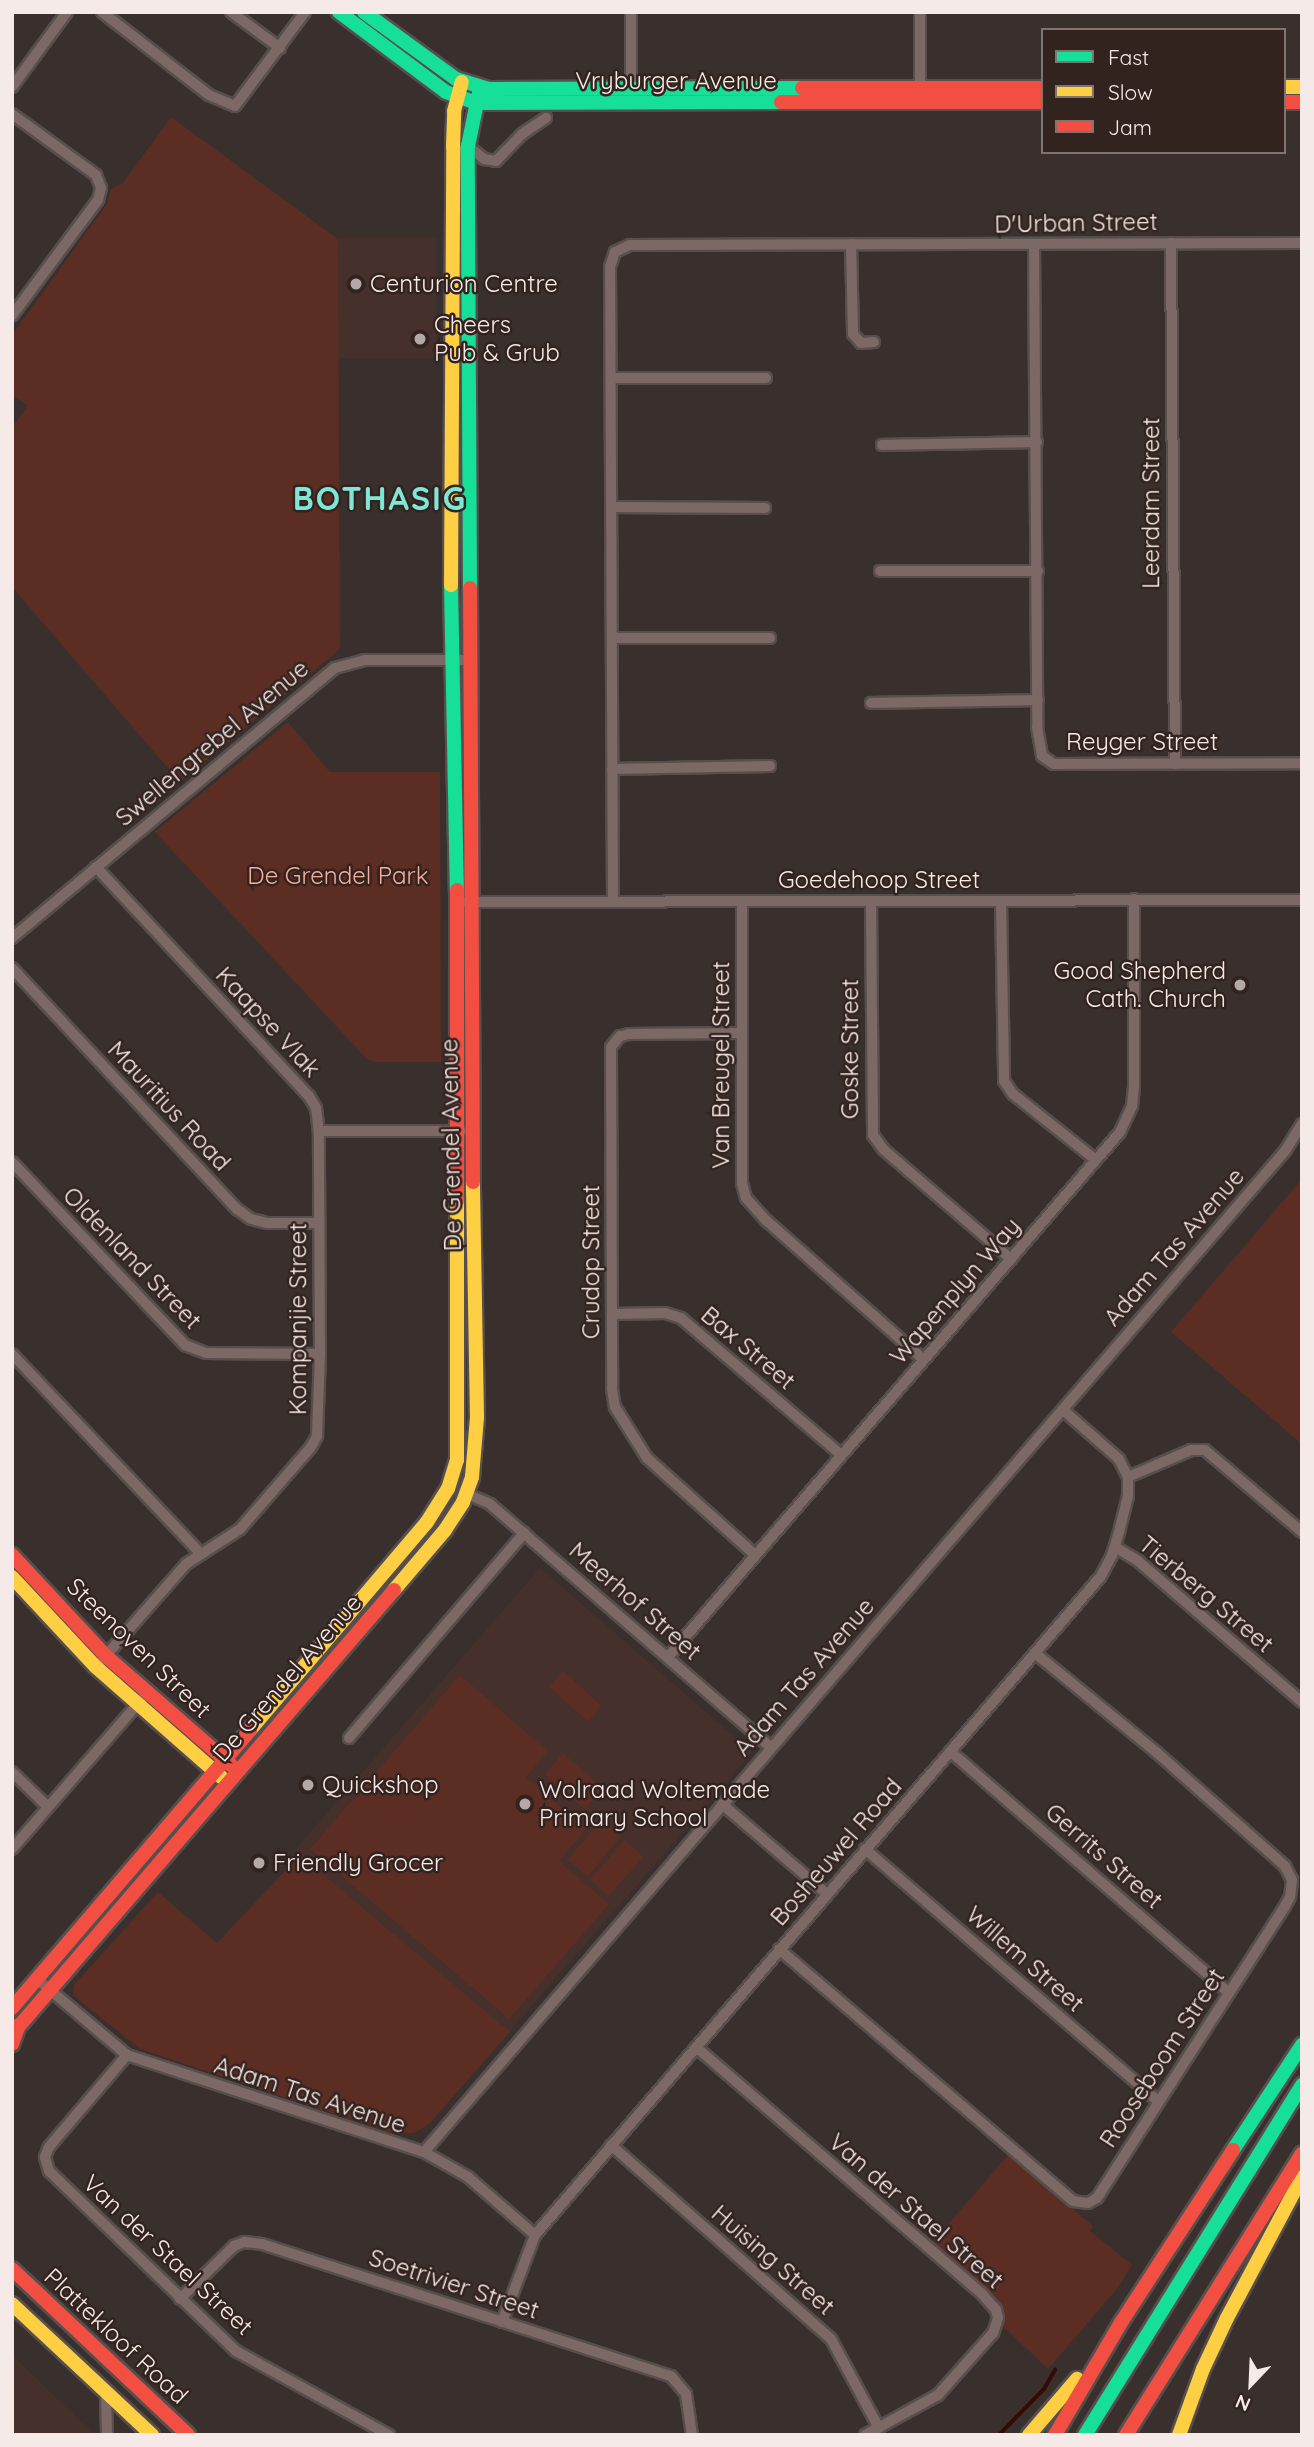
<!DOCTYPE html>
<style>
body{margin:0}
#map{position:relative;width:1314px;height:2447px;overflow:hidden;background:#39302e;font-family:Quicksand,sans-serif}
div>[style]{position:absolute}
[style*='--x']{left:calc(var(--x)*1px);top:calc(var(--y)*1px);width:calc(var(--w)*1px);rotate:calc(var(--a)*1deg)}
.built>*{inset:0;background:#46302b;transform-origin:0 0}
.green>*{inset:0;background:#5b2d23;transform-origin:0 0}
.stream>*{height:3.5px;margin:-1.75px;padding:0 1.75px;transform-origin:1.75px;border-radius:1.75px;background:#340a05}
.roads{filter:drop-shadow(2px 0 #564f4d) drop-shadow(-2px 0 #564f4d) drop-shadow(0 2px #564f4d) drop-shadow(0 -2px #564f4d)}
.street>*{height:10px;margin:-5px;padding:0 5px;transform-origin:5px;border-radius:5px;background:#7c6864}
.fast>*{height:14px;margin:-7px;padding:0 7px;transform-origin:7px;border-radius:7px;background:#16e098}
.slow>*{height:14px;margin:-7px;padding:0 7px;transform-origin:7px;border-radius:7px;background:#ffcf43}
.jam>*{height:14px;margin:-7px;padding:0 7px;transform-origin:7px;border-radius:7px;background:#f24e42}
.dots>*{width:19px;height:19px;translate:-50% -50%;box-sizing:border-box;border:4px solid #33231f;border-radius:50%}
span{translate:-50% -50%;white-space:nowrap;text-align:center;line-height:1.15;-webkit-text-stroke:5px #33231f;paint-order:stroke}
.street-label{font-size:24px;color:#f5eae8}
.poi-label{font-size:24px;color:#f5eae8}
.left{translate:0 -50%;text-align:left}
.right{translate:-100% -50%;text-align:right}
.park-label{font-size:24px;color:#f8ac9b}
.district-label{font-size:32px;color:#80e7d7;font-weight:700;letter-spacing:2px}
.frame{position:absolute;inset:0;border:14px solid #f5eae8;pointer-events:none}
.legend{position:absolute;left:1041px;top:28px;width:245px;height:126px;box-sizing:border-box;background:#33231f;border:2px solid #81736f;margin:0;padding:9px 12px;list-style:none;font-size:21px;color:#f5eae8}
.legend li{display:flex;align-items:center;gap:14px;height:35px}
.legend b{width:35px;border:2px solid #81736f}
.north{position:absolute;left:1216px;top:2349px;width:70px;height:70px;-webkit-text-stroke:5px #33231f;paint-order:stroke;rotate:203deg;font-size:19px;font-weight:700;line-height:28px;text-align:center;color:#f5eae8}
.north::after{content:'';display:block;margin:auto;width:24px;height:32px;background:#f5eae8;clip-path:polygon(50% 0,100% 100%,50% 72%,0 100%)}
</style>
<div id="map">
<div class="built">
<div style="left:436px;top:238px;width:120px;height:98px;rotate:90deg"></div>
<div style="left:540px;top:1568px;width:281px;height:374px;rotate:41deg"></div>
<div style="clip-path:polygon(12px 2355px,95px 2435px,12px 2435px)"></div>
</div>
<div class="green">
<div style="clip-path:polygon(171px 117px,338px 239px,340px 649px,180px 782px,12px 587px,12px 427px,28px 406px,12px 395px,12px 335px,107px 204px,111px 189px,123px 183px)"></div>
<div style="clip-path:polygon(288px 722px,330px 772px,440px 772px,441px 1062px,375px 1062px,366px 1058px,155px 832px)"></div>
<div style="clip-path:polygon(1302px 1179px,1302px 1444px,1171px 1332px)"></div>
<div style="left:563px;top:1671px;width:52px;height:21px;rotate:42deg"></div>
<div style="clip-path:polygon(460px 1675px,548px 1751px,526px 1777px,586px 1829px,559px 1861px,609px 1904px,509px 2019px,310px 1849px)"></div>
<div style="left:563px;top:1753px;width:53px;height:28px;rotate:41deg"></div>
<div style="left:601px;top:1820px;width:26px;height:52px;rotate:40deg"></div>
<div style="left:625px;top:1840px;width:25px;height:53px;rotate:42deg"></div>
<div style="clip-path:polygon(300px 1855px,510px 2032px,429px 2124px,414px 2133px,394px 2134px,140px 2049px,73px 1995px,74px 1985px,158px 1892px,217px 1943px)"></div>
<div style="clip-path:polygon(1009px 2154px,1093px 2226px,1090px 2231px,1132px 2265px,1116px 2290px,1048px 2369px,1003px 2326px,1003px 2312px,997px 2299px,932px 2243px)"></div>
</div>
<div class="stream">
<div style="--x:999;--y:2435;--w:64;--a:-45.6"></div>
<div style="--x:1044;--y:2389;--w:22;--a:-60"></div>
</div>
<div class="roads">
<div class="street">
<div style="--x:102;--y:12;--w:135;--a:37.8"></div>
<div style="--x:209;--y:95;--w:28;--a:23"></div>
<div style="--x:235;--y:106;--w:117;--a:-53.3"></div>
<div style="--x:231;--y:12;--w:61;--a:36.3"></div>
<div style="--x:631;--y:12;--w:80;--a:90"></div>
<div style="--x:920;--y:12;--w:80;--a:90"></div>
<div style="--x:12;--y:87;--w:93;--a:-53.7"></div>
<div style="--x:12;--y:114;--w:104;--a:36"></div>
<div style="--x:96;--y:175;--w:14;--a:69"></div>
<div style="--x:101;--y:188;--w:12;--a:104"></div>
<div style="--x:98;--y:200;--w:144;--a:126.6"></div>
<div style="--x:468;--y:146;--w:21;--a:39"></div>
<div style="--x:484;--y:159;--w:12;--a:9"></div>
<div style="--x:496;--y:161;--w:37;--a:-46"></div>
<div style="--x:522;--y:134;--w:29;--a:-34"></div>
<div style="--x:1171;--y:243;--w:521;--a:89.56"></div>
<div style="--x:851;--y:244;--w:90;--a:88.7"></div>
<div style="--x:853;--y:334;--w:12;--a:48"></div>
<div style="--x:861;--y:343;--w:13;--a:-4"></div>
<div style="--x:1034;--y:244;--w:483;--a:89.6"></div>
<div style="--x:1037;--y:727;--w:29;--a:80"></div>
<div style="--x:1042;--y:756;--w:14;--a:34"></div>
<div style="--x:1054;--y:764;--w:248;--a:-0.2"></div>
<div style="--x:612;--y:378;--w:154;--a:0"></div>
<div style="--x:882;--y:445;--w:155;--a:-1.1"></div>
<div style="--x:612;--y:507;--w:153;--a:0.4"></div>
<div style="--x:880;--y:571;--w:158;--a:0"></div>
<div style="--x:612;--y:638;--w:158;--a:0"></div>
<div style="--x:871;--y:703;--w:167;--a:-1"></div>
<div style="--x:612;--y:769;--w:158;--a:-1.1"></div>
<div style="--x:96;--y:867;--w:313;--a:47.1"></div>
<div style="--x:309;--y:1096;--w:14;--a:60"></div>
<div style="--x:316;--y:1108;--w:23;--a:83"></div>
<div style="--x:319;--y:1131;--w:142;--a:0"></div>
<div style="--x:613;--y:901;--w:634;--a:-90.27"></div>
<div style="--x:610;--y:267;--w:16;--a:-72"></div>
<div style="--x:615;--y:252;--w:17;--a:-25"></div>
<div style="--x:630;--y:245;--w:672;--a:-0.17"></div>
<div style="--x:1001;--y:901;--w:180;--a:89"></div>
<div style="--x:1004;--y:1081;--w:16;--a:55"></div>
<div style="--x:1013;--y:1094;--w:106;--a:38.5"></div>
<div style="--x:466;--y:902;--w:836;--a:-0.14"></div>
<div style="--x:742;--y:902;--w:281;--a:90"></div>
<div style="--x:742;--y:1183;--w:16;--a:75"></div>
<div style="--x:746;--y:1198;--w:31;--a:48"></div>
<div style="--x:767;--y:1221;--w:208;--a:41.5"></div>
<div style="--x:871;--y:902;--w:233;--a:89.5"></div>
<div style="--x:873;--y:1135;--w:17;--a:54"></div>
<div style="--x:883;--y:1149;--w:169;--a:40.7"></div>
<div style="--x:12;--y:938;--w:421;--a:-39.9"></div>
<div style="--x:335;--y:668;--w:31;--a:-15"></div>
<div style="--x:365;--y:660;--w:105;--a:0"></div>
<div style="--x:12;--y:968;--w:330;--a:47"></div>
<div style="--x:237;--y:1209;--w:17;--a:36"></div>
<div style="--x:251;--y:1219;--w:16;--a:14"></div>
<div style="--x:267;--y:1223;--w:52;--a:0"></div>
<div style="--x:740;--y:1033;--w:111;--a:179.5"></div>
<div style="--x:629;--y:1034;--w:9;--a:167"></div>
<div style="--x:620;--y:1036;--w:14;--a:129"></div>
<div style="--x:611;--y:1047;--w:342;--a:89.8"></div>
<div style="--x:612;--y:1389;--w:18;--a:81"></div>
<div style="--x:615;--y:1407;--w:60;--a:57.9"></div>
<div style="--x:647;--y:1458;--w:145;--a:41.9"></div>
<div style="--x:12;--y:1162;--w:252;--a:46.6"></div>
<div style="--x:185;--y:1345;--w:22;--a:21"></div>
<div style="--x:206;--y:1353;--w:114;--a:0.5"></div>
<div style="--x:613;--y:1314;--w:52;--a:-1.1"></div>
<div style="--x:665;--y:1313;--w:17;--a:17"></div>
<div style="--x:681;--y:1318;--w:209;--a:40.5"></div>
<div style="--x:12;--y:1354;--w:274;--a:46.6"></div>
<div style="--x:1128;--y:1477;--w:69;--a:-23.2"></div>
<div style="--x:1191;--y:1450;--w:14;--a:0"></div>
<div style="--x:1205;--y:1450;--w:127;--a:40.2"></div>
<div style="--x:467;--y:1494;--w:25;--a:23"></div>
<div style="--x:490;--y:1504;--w:371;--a:40.9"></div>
<div style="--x:1115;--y:1547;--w:27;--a:31"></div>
<div style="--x:1138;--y:1561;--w:216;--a:40.7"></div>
<div style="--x:668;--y:1657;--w:693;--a:-49.27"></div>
<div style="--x:1120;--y:1132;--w:29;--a:-65"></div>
<div style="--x:1132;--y:1106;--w:20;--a:-84"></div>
<div style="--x:1134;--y:1086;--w:187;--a:-90"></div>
<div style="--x:102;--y:1660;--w:128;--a:-48.8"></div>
<div style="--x:186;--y:1564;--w:64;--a:-32.9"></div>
<div style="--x:240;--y:1529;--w:108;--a:-49.1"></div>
<div style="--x:311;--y:1447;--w:13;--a:-61"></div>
<div style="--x:317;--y:1436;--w:82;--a:-87.9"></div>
<div style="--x:320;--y:1354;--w:223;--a:-90.3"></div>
<div style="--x:349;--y:1738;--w:270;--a:-49.5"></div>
<div style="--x:951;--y:1752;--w:368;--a:40.9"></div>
<div style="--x:12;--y:1772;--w:50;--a:44.2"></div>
<div style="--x:722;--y:1804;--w:138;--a:40.6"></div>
<div style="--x:12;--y:1849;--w:206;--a:-49.1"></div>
<div style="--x:865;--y:1849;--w:386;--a:40.7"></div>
<div style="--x:779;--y:1949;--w:387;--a:40.6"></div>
<div style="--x:1073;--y:2201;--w:15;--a:8"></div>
<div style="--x:1088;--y:2203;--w:10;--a:-29"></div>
<div style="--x:1097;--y:2198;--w:347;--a:-57.2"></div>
<div style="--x:1285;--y:1906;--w:10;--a:-61"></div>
<div style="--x:1290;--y:1897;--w:17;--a:-83"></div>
<div style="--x:1292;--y:1880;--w:16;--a:-117"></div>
<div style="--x:1285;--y:1866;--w:172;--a:-138.5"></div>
<div style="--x:1156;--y:1752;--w:156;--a:-140.7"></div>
<div style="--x:37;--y:1979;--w:118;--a:40.2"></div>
<div style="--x:127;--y:2055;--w:312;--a:18.1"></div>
<div style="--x:424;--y:2152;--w:51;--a:29.6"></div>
<div style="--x:468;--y:2177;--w:89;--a:40.9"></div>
<div style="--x:696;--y:2047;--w:379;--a:40.8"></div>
<div style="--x:983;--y:2295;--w:20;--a:49"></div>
<div style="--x:996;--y:2310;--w:8;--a:76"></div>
<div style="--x:998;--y:2318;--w:16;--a:108"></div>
<div style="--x:993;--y:2333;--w:83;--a:131.6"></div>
<div style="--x:938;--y:2395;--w:83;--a:151.3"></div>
<div style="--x:127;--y:2055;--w:121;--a:130.3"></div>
<div style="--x:49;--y:2147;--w:11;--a:112"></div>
<div style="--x:45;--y:2157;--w:15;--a:74"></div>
<div style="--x:49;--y:2171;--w:260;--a:43.9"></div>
<div style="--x:236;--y:2351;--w:175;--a:28.8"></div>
<div style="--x:611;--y:2145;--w:293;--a:41.4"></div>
<div style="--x:831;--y:2339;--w:101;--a:61.7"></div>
<div style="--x:424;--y:2152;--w:1320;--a:-49.3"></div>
<div style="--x:1285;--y:1151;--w:32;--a:-58"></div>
<div style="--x:180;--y:2299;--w:76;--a:-44.5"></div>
<div style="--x:234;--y:2246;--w:11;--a:-22"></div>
<div style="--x:244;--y:2242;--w:18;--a:6"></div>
<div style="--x:262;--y:2244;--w:430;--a:17.9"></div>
<div style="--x:671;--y:2376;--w:23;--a:50"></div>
<div style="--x:686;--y:2394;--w:41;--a:81.7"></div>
<div style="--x:502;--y:2322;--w:93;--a:-69.2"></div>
<div style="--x:535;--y:2235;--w:869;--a:-49.34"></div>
<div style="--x:1101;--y:1576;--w:24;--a:-62"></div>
<div style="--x:1112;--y:1555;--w:28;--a:-73"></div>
<div style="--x:1120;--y:1528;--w:33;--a:-76"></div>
<div style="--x:1128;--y:1496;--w:19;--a:-90"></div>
<div style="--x:1128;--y:1477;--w:20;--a:-117"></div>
<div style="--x:1119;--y:1459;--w:74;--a:-138.8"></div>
<div style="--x:106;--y:2394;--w:41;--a:88.6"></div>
</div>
<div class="fast">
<div style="--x:339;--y:12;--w:134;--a:36.8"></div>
<div style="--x:446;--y:92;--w:32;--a:20"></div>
<div style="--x:476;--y:103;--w:305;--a:-0.2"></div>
<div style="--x:364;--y:12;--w:114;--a:36.1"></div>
<div style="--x:456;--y:79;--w:34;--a:17"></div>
<div style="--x:488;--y:89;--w:314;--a:-0.2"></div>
<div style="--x:451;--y:585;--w:305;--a:88.9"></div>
<div style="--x:470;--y:588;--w:442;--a:-90.3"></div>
<div style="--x:468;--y:146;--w:59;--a:-78.3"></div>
<div style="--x:1233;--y:2150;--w:126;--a:-56.7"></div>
<div style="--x:1085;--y:2435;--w:412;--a:-58.2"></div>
</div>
<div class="slow">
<div style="--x:1284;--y:87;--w:18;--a:0"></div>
<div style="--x:451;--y:585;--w:438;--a:-89.7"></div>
<div style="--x:453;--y:147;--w:36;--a:-88"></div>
<div style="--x:454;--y:111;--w:30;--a:-75"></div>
<div style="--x:12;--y:1577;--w:123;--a:47"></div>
<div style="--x:96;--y:1667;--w:167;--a:41.3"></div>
<div style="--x:394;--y:1590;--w:79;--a:-49.6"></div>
<div style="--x:445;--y:1530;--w:33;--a:-57"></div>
<div style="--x:463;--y:1502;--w:27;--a:-70"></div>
<div style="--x:472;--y:1477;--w:60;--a:-85.2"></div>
<div style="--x:477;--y:1417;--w:235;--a:-91"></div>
<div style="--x:250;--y:1730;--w:273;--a:-49.6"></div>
<div style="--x:427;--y:1522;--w:39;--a:-58"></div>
<div style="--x:448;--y:1489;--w:30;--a:-73"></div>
<div style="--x:457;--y:1460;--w:260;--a:-90"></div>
<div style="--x:12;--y:2304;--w:192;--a:43.1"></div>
<div style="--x:1029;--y:2435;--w:74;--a:-49.4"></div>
<div style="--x:1179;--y:2435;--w:70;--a:-70"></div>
<div style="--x:1203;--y:2369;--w:56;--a:-64.8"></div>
<div style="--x:1227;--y:2318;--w:160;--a:-62"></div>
</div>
<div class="jam">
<div style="--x:802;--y:88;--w:241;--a:0"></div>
<div style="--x:781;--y:102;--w:262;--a:0"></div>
<div style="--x:1284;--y:102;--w:18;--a:0"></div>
<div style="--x:470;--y:588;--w:594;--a:89.71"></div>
<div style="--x:457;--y:890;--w:310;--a:90"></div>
<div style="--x:12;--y:1555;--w:138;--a:47.1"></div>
<div style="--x:106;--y:1656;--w:166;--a:41.1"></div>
<div style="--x:12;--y:2008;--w:366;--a:-49.4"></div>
<div style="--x:14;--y:2032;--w:583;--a:-49.31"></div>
<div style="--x:12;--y:2044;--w:20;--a:-70"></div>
<div style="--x:12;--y:2269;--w:242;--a:43.3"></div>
<div style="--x:1055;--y:2435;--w:132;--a:-59.6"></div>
<div style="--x:1122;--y:2321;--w:204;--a:-57"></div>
<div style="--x:1126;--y:2435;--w:332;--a:-58"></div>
</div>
</div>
<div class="dots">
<div style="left:356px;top:284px;background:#b3a9a7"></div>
<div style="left:420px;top:339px;background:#b3a9a7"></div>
<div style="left:1240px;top:985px;background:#b3a9a7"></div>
<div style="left:308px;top:1785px;background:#b3a9a7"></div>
<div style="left:525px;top:1804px;background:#b3a9a7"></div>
<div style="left:259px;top:1863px;background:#b3a9a7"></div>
</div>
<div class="street-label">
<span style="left:676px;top:81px">Vryburger Avenue</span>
<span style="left:1076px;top:223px;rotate:-1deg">D'Urban Street</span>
<span style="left:1151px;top:503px;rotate:-90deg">Leerdam Street</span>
<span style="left:1142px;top:742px">Reyger Street</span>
<span style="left:212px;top:743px;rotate:-40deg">Swellengrebel Avenue</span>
<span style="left:879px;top:880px">Goedehoop Street</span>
<span style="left:268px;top:1022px;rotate:47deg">Kaapse Vlak</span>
<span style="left:850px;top:1049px;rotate:-90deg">Goske Street</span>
<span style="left:721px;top:1065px;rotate:-90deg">Van Breugel Street</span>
<span style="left:169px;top:1106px;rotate:47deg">Mauritius Road</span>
<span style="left:451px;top:1145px;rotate:-91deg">De Grendel Avenue</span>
<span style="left:1174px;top:1247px;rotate:-49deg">Adam Tas Avenue</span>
<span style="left:132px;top:1258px;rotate:46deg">Oldenland Street</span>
<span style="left:591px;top:1262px;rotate:-90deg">Crudop Street</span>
<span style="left:955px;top:1291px;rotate:-49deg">Wapenplyn Way</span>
<span style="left:298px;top:1319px;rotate:-90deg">Kompanjie Street</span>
<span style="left:748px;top:1348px;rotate:40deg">Bax Street</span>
<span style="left:1206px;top:1594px;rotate:40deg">Tierberg Street</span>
<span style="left:635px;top:1601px;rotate:41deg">Meerhof Street</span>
<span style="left:139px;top:1648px;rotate:44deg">Steenoven Street</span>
<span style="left:804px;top:1677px;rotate:-49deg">Adam Tas Avenue</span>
<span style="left:287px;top:1678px;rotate:-49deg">De Grendel Avenue</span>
<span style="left:836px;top:1852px;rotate:-49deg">Bosheuwel Road</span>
<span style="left:1104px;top:1856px;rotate:41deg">Gerrits Street</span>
<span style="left:1025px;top:1959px;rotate:41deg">Willem Street</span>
<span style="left:1162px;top:2058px;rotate:-57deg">Rooseboom Street</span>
<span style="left:310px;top:2095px;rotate:18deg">Adam Tas Avenue</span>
<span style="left:916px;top:2211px;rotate:41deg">Van der Stael Street</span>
<span style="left:168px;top:2255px;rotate:43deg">Van der Stael Street</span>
<span style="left:773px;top:2260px;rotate:41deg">Huising Street</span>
<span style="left:454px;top:2284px;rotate:18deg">Soetrivier Street</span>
<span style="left:116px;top:2336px;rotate:43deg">Plattekloof Road</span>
</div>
<div class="poi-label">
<span class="left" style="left:370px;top:284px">Centurion Centre</span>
<span class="left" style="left:434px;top:339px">Cheers<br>Pub &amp; Grub</span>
<span class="right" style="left:1226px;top:985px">Good Shepherd<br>Cath. Church</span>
<span class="left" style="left:322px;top:1785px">Quickshop</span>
<span class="left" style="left:539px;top:1804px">Wolraad Woltemade<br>Primary School</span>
<span class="left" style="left:273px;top:1863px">Friendly Grocer</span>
</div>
<div class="park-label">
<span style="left:338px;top:876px">De Grendel Park</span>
</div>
<div class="district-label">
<span style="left:380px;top:498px">BOTHASIG</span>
</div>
<div class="frame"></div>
<ul class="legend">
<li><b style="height:9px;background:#16e098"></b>Fast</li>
<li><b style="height:9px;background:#ffcf43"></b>Slow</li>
<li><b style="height:9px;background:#f24e42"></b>Jam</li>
</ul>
<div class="north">N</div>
</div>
